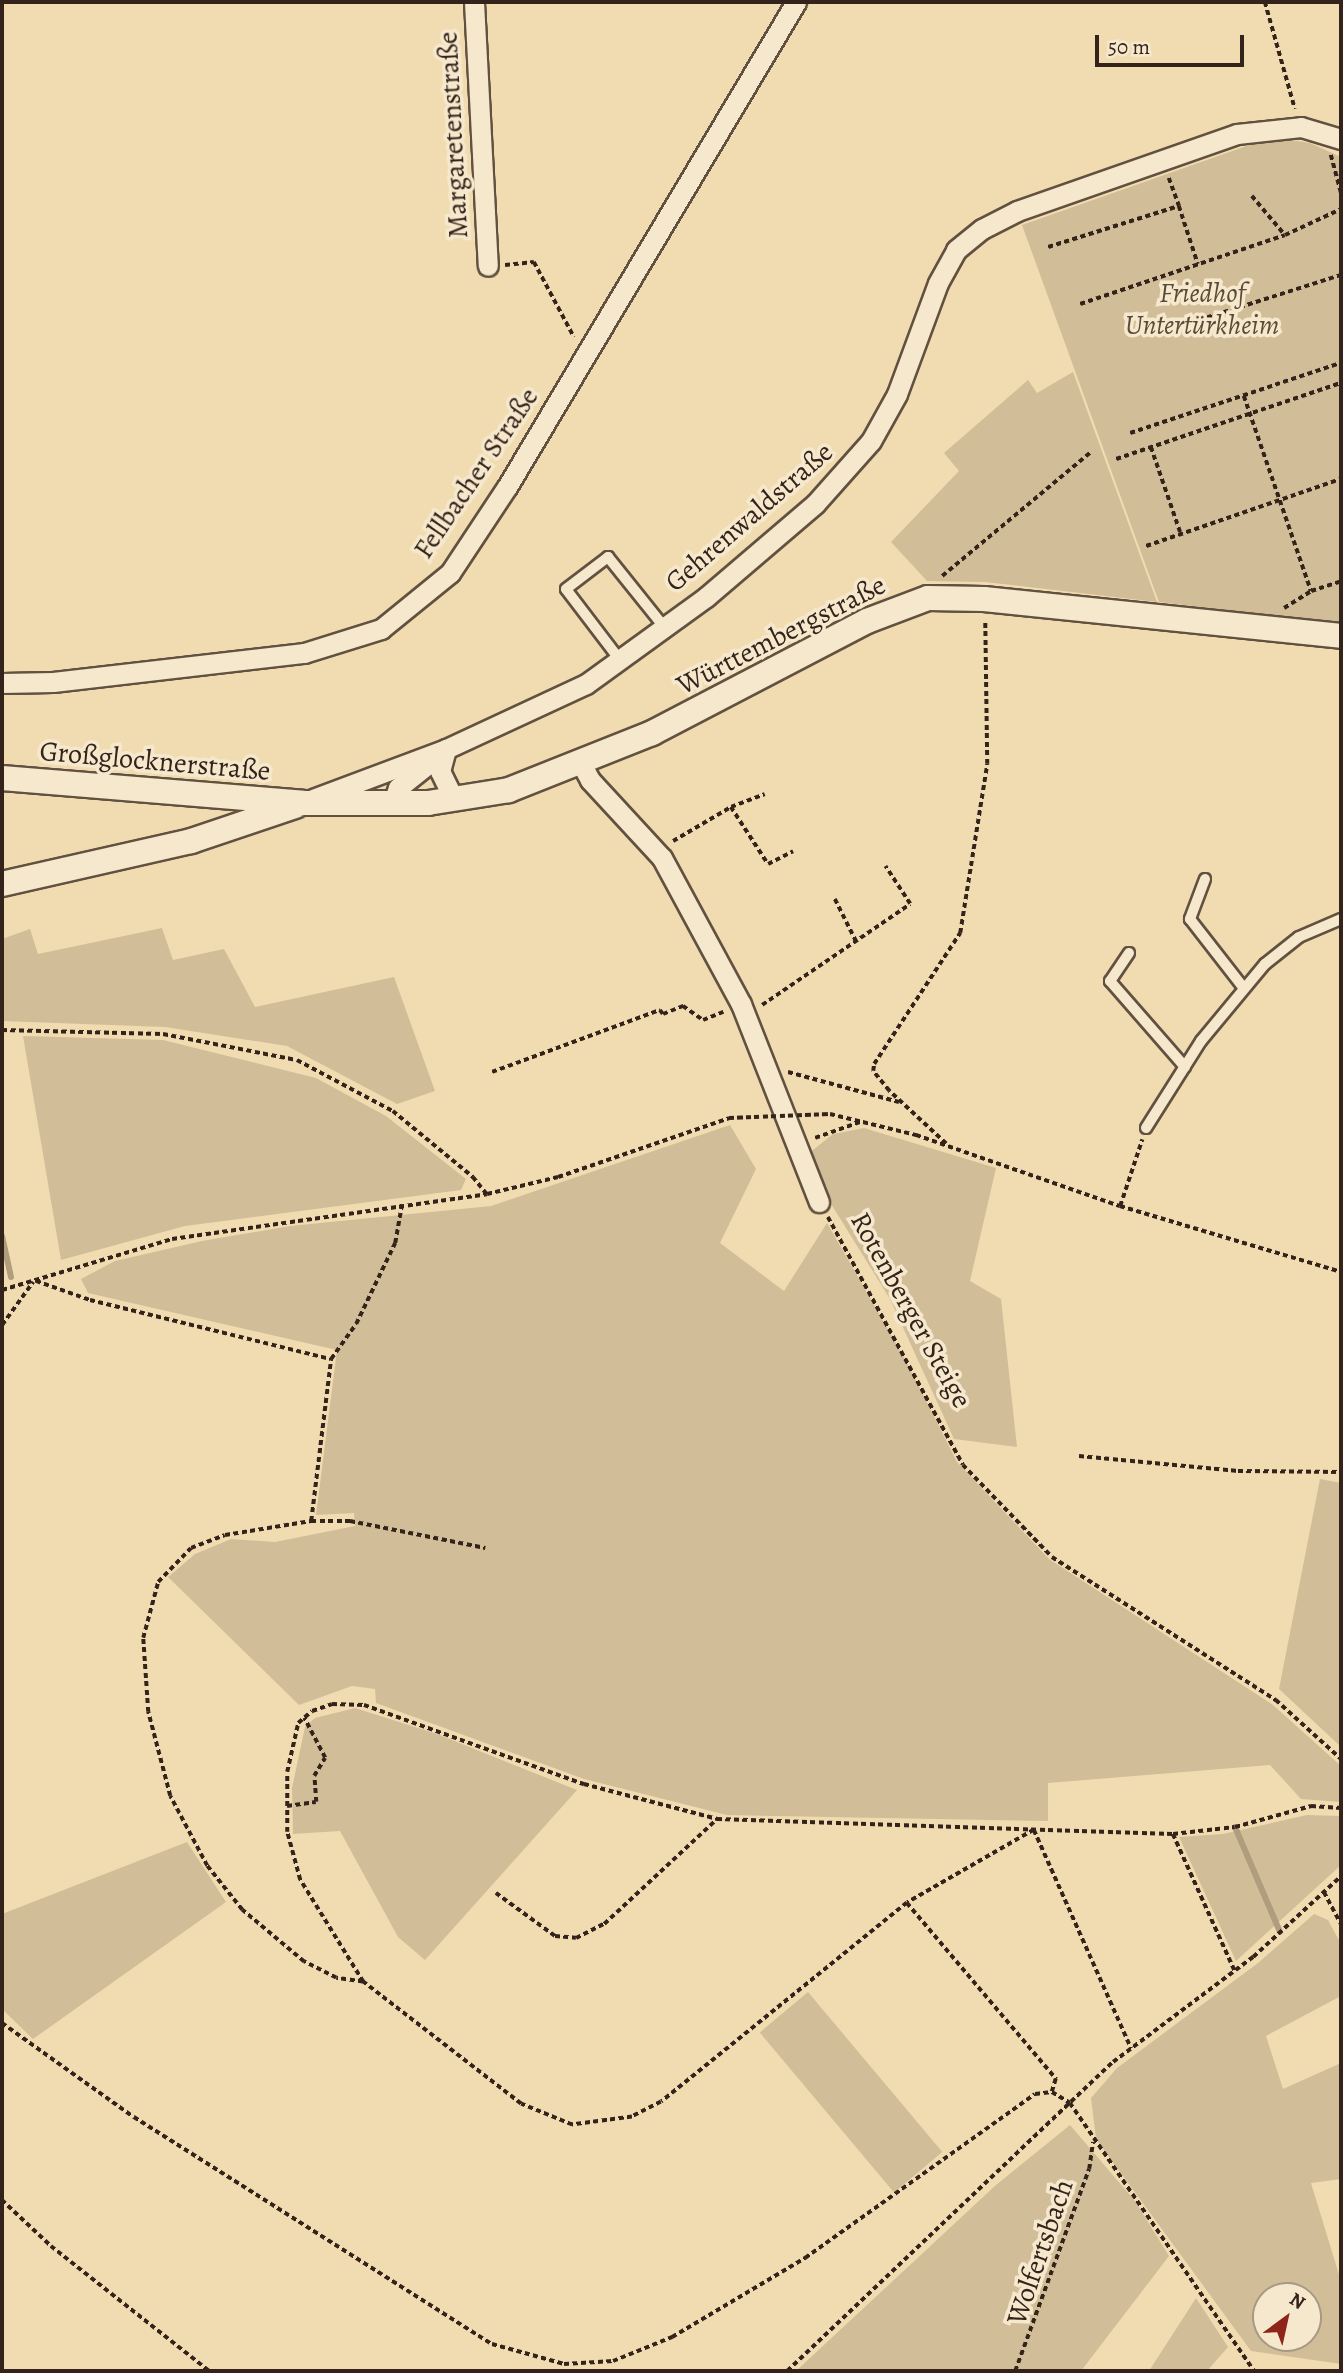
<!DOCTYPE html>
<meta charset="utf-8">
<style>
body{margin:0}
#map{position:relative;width:1343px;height:2373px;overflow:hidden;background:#f1dcb1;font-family:Alegreya,serif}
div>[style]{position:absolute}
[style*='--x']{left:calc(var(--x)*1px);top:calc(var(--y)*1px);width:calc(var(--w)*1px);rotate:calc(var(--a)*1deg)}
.green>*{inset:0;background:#d1bd98;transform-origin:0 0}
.stream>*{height:6px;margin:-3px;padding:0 3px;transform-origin:3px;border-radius:3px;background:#b09d7e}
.path>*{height:3.5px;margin-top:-1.75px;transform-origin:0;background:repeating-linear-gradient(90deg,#33231b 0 5px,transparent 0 8.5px)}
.roads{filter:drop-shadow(2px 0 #625140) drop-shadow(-2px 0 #625140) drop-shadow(0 2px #625140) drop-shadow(0 -2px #625140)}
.service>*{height:10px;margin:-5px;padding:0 5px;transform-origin:5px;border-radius:5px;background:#f6e8cc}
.minor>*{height:19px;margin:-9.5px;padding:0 9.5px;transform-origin:9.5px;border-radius:9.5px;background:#f6e8cc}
.tertiary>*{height:24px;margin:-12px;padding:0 12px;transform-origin:12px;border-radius:12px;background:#f6e8cc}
.path-bridge>*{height:3.5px;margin-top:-1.75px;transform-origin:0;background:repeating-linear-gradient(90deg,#33231b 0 5px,transparent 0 8.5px)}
span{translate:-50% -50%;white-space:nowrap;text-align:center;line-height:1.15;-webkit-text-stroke:7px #f6e8cc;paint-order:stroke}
.street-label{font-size:28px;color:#33231b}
.park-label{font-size:28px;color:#5a4a3a;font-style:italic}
.frame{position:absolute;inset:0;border:4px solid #33231b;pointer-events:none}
.north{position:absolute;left:1252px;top:2282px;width:70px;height:70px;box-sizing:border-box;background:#f6e8cc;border:2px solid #a89985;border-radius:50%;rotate:33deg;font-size:19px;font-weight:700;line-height:28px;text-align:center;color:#33231b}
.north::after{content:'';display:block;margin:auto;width:24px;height:32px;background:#8f2418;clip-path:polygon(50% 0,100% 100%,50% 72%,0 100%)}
.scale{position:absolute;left:1095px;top:35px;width:149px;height:32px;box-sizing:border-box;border:4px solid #33231b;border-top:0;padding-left:9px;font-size:21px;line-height:24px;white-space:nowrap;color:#33231b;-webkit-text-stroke:5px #f6e8cc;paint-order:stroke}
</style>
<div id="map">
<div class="green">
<div style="clip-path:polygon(1272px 137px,1310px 143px,1341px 157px,1341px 624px,1159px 602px,1022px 225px)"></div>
<div style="clip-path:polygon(1073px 372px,1157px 602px,985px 582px,927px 581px,891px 542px,959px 471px,944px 453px,1028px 380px,1037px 393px)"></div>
<div style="clip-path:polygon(162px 928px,173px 960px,224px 949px,255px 1007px,394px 977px,435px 1091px,397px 1104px,287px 1046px,165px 1027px,2px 1021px,2px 939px,30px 929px,38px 954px)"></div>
<div style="clip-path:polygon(23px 1036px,163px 1040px,316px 1078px,386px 1116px,466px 1179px,461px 1190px,185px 1226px,61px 1260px)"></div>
<div style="clip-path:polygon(730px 1125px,756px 1169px,720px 1243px,784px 1291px,827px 1223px,905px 1359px,957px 1462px,1049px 1559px,1273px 1705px,1341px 1766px,1341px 1802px,1301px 1799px,1270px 1765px,1048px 1783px,1048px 1821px,727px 1815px,584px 1779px,376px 1703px,375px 1689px,352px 1686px,299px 1705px,168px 1577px,195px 1554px,231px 1539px,275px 1542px,355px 1526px,354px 1513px,316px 1515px,337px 1350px,88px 1293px,81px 1279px,115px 1261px,202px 1241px,290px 1226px,491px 1206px)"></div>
<div style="clip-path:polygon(864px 1128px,996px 1168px,970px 1281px,1001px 1299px,1017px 1447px,954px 1439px,890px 1299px,823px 1191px,808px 1154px,833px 1134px)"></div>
<div style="clip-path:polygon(1320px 1479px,1341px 1483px,1341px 1747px,1279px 1689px)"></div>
<div style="clip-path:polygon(355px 1708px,437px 1734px,577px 1790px,425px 1960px,398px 1937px,340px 1831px,293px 1834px,292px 1788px,305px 1727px,315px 1718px)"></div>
<div style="clip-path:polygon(1307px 1815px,1341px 1816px,1341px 1865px,1236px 1961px,1179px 1837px,1223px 1834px)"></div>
<div style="clip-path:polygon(187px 1842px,226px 1902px,33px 2039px,2px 2009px,2px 1914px)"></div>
<div style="clip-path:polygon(evenodd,1314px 1914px,1328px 1920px,1341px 1944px,1341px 1996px,1266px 2036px,1283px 2089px,1341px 2063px,1341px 2179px,1311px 2183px,1341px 2281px,1341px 2364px,1251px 2351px,1096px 2139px,1091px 2098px,1117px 2068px,1258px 1963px,1314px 1914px,1266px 2296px,1308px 2296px,1308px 2338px,1266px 2338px,1266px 2296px)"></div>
<div style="left:808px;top:1992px;width:209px;height:63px;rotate:50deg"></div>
<div style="clip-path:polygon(1070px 2125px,1135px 2201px,1169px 2256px,1081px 2371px,796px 2371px,996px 2185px)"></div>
<div style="clip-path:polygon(1196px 2298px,1228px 2347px,1207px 2371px,1149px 2371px)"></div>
</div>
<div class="stream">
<div style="--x:2;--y:1236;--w:42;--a:77.6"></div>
<div style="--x:1235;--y:1827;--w:114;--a:66.8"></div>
</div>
<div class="path">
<div style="--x:1265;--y:2;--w:111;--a:74.3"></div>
<div style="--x:1331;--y:155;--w:39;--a:75"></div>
<div style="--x:1169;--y:178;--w:30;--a:70"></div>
<div style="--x:1252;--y:196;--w:51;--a:49.8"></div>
<div style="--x:1048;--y:247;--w:137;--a:-17.4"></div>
<div style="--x:1179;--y:206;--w:61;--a:71.9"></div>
<div style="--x:505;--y:265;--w:29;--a:-6"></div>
<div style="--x:534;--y:262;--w:85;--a:61.9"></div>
<div style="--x:1080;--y:304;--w:216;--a:-18.6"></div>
<div style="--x:1285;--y:235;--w:62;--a:-24.9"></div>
<div style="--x:1199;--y:320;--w:149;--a:-17.6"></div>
<div style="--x:1244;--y:396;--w:206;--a:71"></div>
<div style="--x:1130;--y:433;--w:222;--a:-18.4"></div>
<div style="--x:1151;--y:447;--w:92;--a:71"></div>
<div style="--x:1116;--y:459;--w:237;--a:-18.7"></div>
<div style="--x:1146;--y:546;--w:206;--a:-19"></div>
<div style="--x:942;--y:576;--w:194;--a:-39.8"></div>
<div style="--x:1284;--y:608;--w:32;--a:-32"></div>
<div style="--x:1311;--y:591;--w:32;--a:-18"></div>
<div style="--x:731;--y:807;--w:36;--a:-21"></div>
<div style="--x:673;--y:841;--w:67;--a:-30.4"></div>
<div style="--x:731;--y:807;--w:68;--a:57"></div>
<div style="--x:768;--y:864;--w:28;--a:-27"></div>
<div style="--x:835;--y:899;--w:47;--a:63.4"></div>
<div style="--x:762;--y:1005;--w:179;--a:-34.3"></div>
<div style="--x:910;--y:904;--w:45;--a:-123.3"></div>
<div style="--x:2;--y:1030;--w:161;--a:1.4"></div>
<div style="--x:163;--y:1034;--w:136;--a:11"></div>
<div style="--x:297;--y:1060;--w:109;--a:28"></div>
<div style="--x:393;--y:1111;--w:104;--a:39.5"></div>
<div style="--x:473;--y:1177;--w:22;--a:51"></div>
<div style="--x:492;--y:1072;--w:179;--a:-20.3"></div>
<div style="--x:660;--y:1010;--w:5;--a:53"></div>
<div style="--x:663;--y:1014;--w:22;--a:-22"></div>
<div style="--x:683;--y:1006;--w:24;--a:35"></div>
<div style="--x:703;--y:1020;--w:22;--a:-22"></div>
<div style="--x:788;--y:1072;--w:115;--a:15.1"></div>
<div style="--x:830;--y:1114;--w:89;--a:13.7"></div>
<div style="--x:916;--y:1135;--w:216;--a:19.2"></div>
<div style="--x:1120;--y:1206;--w:231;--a:16.6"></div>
<div style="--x:815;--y:1138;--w:51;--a:-19.5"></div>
<div style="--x:946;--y:1144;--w:78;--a:-137.1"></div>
<div style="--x:889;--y:1091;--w:26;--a:-129"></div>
<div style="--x:873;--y:1071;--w:7;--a:-82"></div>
<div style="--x:874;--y:1064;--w:157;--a:-56.7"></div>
<div style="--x:960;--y:933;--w:171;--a:-80.9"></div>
<div style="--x:987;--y:764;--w:143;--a:-90.8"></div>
<div style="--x:1120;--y:1206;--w:70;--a:-71.6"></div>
<div style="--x:828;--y:1217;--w:282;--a:61.4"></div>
<div style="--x:963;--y:1465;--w:128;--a:45.9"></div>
<div style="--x:1052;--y:1557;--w:266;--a:32.6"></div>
<div style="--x:1276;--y:1700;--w:88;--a:42.2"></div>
<div style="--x:36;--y:1281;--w:57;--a:19.4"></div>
<div style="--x:90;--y:1300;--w:248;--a:13.8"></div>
<div style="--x:2;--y:1290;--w:177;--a:-16.7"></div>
<div style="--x:172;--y:1239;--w:318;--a:-8.1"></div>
<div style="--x:487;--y:1194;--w:73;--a:-13.5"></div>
<div style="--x:558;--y:1177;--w:181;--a:-19"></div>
<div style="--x:2;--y:1325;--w:53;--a:-54.2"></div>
<div style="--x:1079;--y:1456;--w:160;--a:5.4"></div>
<div style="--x:1238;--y:1471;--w:103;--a:0.6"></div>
<div style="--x:311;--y:1521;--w:163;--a:-83"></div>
<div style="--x:331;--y:1359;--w:43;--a:-54.5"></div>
<div style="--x:356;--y:1324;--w:90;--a:-64.3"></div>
<div style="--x:395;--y:1243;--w:39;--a:-80"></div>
<div style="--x:287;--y:1806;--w:29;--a:-8"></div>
<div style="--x:316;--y:1802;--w:26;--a:-94"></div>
<div style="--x:314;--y:1776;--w:21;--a:-59"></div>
<div style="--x:325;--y:1758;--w:45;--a:-117.7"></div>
<div style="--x:1034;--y:1830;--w:146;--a:150.1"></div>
<div style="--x:907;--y:1903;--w:316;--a:141"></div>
<div style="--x:661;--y:2102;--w:33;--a:153"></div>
<div style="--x:632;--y:2117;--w:61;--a:172.4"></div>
<div style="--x:572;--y:2125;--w:55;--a:-157.6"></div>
<div style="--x:521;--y:2104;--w:200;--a:-142.3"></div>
<div style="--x:363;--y:1982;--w:120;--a:-121.7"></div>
<div style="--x:300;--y:1880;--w:50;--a:-105.2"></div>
<div style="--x:287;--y:1832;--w:60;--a:-90"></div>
<div style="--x:287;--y:1772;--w:50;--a:-77.3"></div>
<div style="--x:298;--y:1723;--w:18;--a:-41"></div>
<div style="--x:312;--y:1711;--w:21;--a:-19"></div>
<div style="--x:332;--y:1704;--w:32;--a:2"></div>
<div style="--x:364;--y:1705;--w:234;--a:19.8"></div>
<div style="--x:584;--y:1784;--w:138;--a:14.7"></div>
<div style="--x:717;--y:1819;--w:456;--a:1.9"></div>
<div style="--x:1173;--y:1834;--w:62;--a:-6.4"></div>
<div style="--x:1235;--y:1827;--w:79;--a:-15.4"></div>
<div style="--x:1311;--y:1806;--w:30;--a:4"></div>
<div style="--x:1034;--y:1830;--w:239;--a:66"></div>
<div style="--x:1173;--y:1834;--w:150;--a:65.7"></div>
<div style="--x:1324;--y:1892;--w:36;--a:62"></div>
<div style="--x:496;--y:1893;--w:73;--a:36.1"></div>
<div style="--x:555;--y:1936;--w:21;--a:5"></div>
<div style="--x:576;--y:1938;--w:31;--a:-27"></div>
<div style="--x:604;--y:1924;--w:154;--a:-42.9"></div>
<div style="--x:907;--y:1903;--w:231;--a:49.7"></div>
<div style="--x:1056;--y:2079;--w:14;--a:107"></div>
<div style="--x:363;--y:1982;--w:27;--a:-172"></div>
<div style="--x:336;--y:1978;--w:36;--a:-153"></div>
<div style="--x:304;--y:1962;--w:81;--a:-140"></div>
<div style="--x:242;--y:1910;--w:56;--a:-128.5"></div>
<div style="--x:207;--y:1866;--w:79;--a:-117.9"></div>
<div style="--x:170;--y:1796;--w:87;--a:-104.7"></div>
<div style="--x:148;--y:1712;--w:74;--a:-93.9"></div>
<div style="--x:143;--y:1638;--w:58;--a:-75"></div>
<div style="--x:158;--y:1582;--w:47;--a:-45.9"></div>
<div style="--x:191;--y:1548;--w:36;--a:-21"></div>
<div style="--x:225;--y:1535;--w:87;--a:-9.2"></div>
<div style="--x:311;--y:1521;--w:39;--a:0"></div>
<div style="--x:350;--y:1521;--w:138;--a:11.3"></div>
<div style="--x:2;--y:2023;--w:162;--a:35.5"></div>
<div style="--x:134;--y:2117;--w:424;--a:32.4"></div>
<div style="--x:492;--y:2344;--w:75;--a:15.5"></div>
<div style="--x:564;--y:2364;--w:49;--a:-3.5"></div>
<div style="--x:613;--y:2361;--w:64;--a:-22.1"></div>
<div style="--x:672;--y:2337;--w:155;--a:-30.7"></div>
<div style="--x:805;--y:2258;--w:282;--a:-35.5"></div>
<div style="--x:1035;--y:2094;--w:17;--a:-7"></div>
<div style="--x:1052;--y:2092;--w:21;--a:31"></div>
<div style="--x:1070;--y:2103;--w:325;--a:55.5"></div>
<div style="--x:2;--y:2200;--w:67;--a:43.2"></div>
<div style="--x:51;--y:2246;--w:201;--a:38.3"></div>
<div style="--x:787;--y:2371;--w:449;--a:-43.5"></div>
<div style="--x:1113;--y:2062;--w:175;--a:-36.9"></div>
<div style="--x:1253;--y:1957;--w:120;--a:-42.6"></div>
<div style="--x:1015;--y:2371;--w:215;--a:-69.9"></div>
<div style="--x:1089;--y:2169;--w:27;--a:-82"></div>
</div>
<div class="roads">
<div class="service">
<div style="--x:620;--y:660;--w:89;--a:-127.3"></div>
<div style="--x:566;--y:589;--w:53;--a:-37.3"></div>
<div style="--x:608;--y:557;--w:90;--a:51.3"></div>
<div style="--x:1205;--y:879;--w:43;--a:110.6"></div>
<div style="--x:1190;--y:919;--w:86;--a:52.1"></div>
<div style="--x:1129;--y:953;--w:34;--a:124"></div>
<div style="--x:1110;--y:981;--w:114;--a:48.9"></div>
<div style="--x:1146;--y:1128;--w:103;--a:-57.7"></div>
<div style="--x:1201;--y:1041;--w:100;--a:-50.3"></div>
<div style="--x:1265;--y:964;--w:43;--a:-38.5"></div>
<div style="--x:1299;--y:937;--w:46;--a:-23.2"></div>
</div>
<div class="minor">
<div style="--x:474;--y:2;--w:264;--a:87"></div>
<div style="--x:2;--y:683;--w:51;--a:-1.1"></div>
<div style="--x:53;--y:682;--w:253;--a:-6.6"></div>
<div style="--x:304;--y:653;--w:81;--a:-17.3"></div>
<div style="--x:381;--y:629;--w:89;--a:-39.1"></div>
<div style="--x:450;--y:573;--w:103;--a:-56.5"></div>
<div style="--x:507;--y:487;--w:565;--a:-59.21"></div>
<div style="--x:446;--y:749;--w:23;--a:105"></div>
<div style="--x:440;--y:771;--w:32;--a:64"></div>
<div style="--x:581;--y:763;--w:19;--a:62"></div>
<div style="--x:590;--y:780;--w:106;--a:47.3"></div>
<div style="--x:662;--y:858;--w:166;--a:61.6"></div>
<div style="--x:741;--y:1004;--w:213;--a:68.5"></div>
<div style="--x:313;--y:799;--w:142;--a:-20.6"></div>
<div style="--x:446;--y:749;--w:154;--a:-24.9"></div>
<div style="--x:586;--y:684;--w:148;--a:-35.9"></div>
<div style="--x:706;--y:597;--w:143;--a:-40.5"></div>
<div style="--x:815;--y:504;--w:84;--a:-48.4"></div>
<div style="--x:871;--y:441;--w:54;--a:-61"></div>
<div style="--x:897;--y:394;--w:118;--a:-69.7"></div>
<div style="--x:938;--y:283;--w:38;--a:-61"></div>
<div style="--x:956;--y:250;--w:33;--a:-39"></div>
<div style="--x:982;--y:229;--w:39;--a:-27"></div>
<div style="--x:1017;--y:211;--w:233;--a:-19.3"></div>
<div style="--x:1237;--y:134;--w:64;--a:-6.2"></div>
<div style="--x:1301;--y:127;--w:42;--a:16.7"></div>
<div style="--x:393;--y:803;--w:16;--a:-72"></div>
<div style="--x:398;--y:788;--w:50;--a:-38.5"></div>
</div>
<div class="tertiary">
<div style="--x:2;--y:778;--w:302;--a:4.7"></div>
<div style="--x:303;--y:803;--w:125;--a:0"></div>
<div style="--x:428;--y:803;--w:82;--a:-9.1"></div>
<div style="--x:509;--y:790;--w:154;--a:-21.7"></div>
<div style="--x:652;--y:733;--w:242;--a:-27.5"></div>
<div style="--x:867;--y:621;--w:65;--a:-20.7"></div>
<div style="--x:928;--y:598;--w:56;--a:1"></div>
<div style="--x:984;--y:599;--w:359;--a:5.9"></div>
<div style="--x:2;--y:884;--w:194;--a:-12.8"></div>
<div style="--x:191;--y:841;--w:110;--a:-18.6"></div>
</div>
</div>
<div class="path-bridge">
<div style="--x:729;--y:1118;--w:101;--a:-2.3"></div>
</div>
<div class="street-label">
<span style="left:453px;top:135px;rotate:-93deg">Margaretenstraße</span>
<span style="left:476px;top:473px;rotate:-56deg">Fellbacher Straße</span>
<span style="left:749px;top:517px;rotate:-41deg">Gehrenwaldstraße</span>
<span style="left:781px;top:635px;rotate:-27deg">Württembergstraße</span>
<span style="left:155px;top:761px;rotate:5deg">Großglocknerstraße</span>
<span style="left:911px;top:1310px;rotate:61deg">Rotenberger Steige</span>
<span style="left:1040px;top:2252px;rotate:-71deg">Wolfertsbach</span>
</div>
<div class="park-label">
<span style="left:1202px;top:309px">Friedhof<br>Untertürkheim</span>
</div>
<div class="frame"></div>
<div class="north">N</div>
<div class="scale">50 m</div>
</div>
